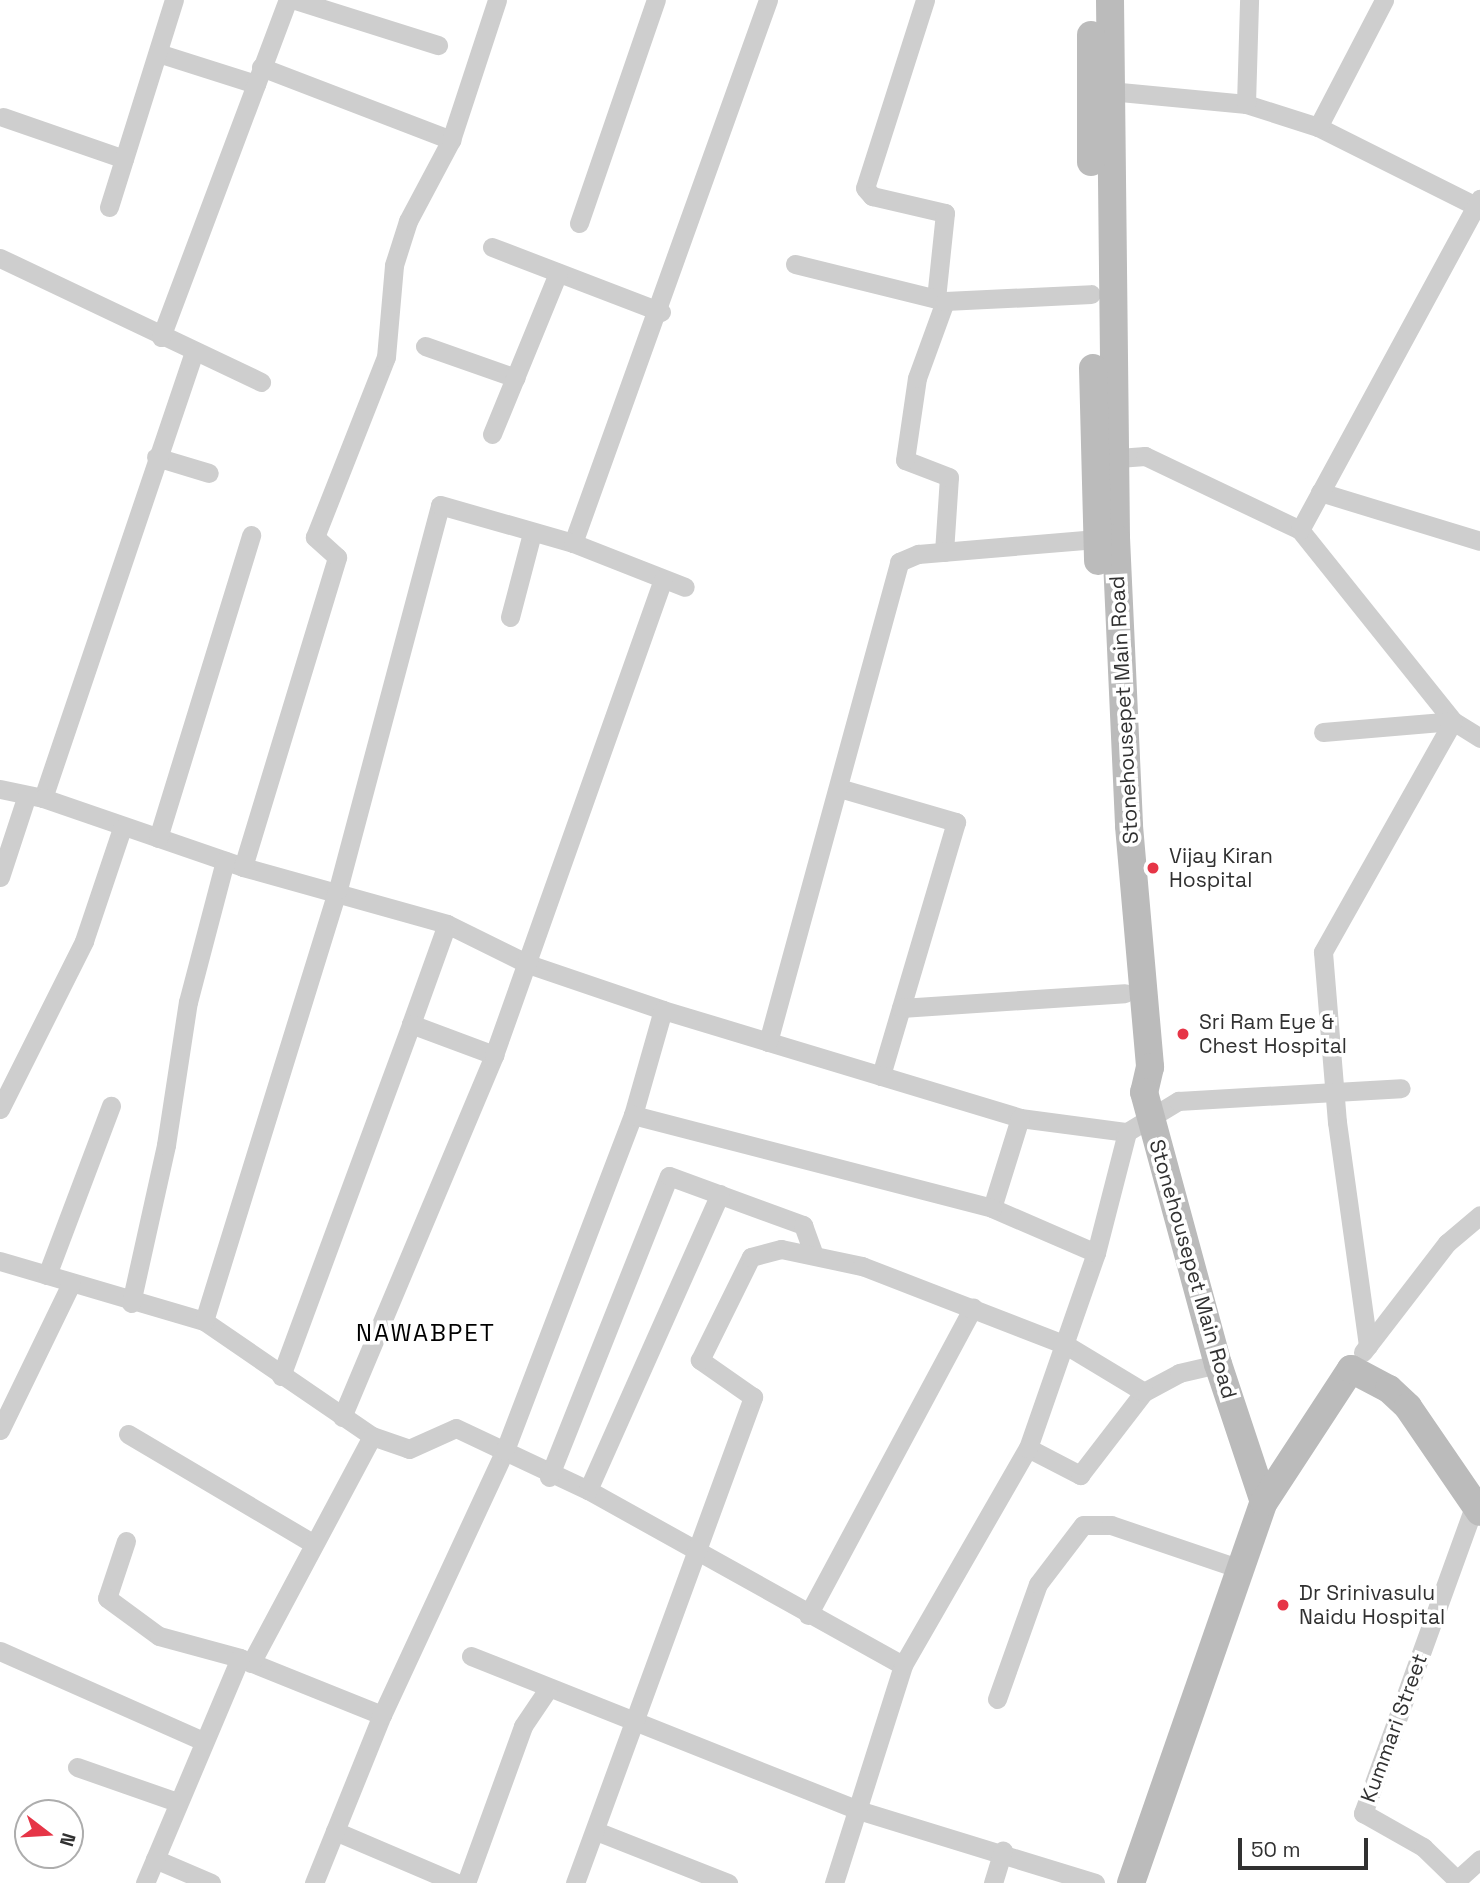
<!DOCTYPE html>
<style>
body{margin:0}
#map{position:relative;width:1480px;height:1883px;overflow:hidden;background:#fff;font-family:"Space Grotesk",sans-serif}
div>[style]{position:absolute}
[style*='--x']{left:calc(var(--x)*1px);top:calc(var(--y)*1px);width:calc(var(--w)*1px);rotate:calc(var(--a)*1deg)}
.street>*{height:19px;margin:-9.5px;padding:0 9.5px;transform-origin:9.5px;border-radius:9.5px;background:#cecece}
.secondary>*{height:28px;margin:-14px;padding:0 14px;transform-origin:14px;border-radius:14px;background:#bbb}
.dots>*{width:19px;height:19px;translate:-50% -50%;box-sizing:border-box;border:4px solid #fff;border-radius:50%}
span{translate:-50% -50%;white-space:nowrap;text-align:center;line-height:1.15;-webkit-text-stroke:7px #fff;paint-order:stroke}
.street-label{font-size:21px;color:#313131}
.poi-label{font-size:21px;color:#313131}
.left{translate:0 -50%;text-align:left}
.quarter-label{font-size:24px;color:#000;letter-spacing:2px}
.north{position:absolute;left:14px;top:1799px;width:70px;height:70px;box-sizing:border-box;background:#fff;border:2px solid #adadad;border-radius:50%;rotate:107deg;font-size:19px;font-weight:700;line-height:28px;text-align:center;color:#313131}
.north::after{content:'';display:block;margin:auto;width:24px;height:32px;background:#e63547;clip-path:polygon(50% 0,100% 100%,50% 72%,0 100%)}
.scale{position:absolute;left:1238px;top:1838px;width:130px;height:32px;box-sizing:border-box;border:4px solid #313131;border-top:0;padding-left:9px;font-size:21px;line-height:24px;white-space:nowrap;color:#313131;-webkit-text-stroke:5px #fff;paint-order:stroke}
</style>
<div id="map">
<div class="street">
<div style="--x:295;--y:0;--w:150;--a:17.5"></div>
<div style="--x:925;--y:0;--w:197;--a:107.7"></div>
<div style="--x:865;--y:188;--w:11;--a:49"></div>
<div style="--x:872;--y:196;--w:75;--a:13.1"></div>
<div style="--x:945;--y:213;--w:86;--a:96"></div>
<div style="--x:936;--y:299;--w:9;--a:13"></div>
<div style="--x:158;--y:53;--w:103;--a:17.6"></div>
<div style="--x:261;--y:67;--w:204;--a:21"></div>
<div style="--x:1099;--y:90;--w:148;--a:5.4"></div>
<div style="--x:1246;--y:104;--w:76;--a:17.7"></div>
<div style="--x:1318;--y:127;--w:181;--a:26.6"></div>
<div style="--x:1246;--y:104;--w:104;--a:-88.3"></div>
<div style="--x:3;--y:117;--w:128;--a:19.1"></div>
<div style="--x:1318;--y:127;--w:143;--a:-62.5"></div>
<div style="--x:109;--y:207;--w:217;--a:-72.6"></div>
<div style="--x:579;--y:223;--w:236;--a:-71"></div>
<div style="--x:492;--y:247;--w:181;--a:21"></div>
<div style="--x:0;--y:258;--w:289;--a:25.4"></div>
<div style="--x:795;--y:264;--w:145;--a:13.9"></div>
<div style="--x:161;--y:337;--w:360;--a:-69.4"></div>
<div style="--x:425;--y:346;--w:96;--a:19.4"></div>
<div style="--x:492;--y:434;--w:174;--a:-67.7"></div>
<div style="--x:156;--y:457;--w:55;--a:16.8"></div>
<div style="--x:1105;--y:459;--w:40;--a:-4.3"></div>
<div style="--x:1145;--y:456;--w:172;--a:25.5"></div>
<div style="--x:1300;--y:530;--w:245;--a:51.3"></div>
<div style="--x:1453;--y:721;--w:32;--a:32"></div>
<div style="--x:1320;--y:492;--w:167;--a:17"></div>
<div style="--x:1300;--y:530;--w:377;--a:-61.5"></div>
<div style="--x:573;--y:543;--w:577;--a:-70.25"></div>
<div style="--x:944;--y:552;--w:75;--a:-86.2"></div>
<div style="--x:949;--y:477;--w:47;--a:-158.9"></div>
<div style="--x:905;--y:460;--w:83;--a:-81.7"></div>
<div style="--x:917;--y:378;--w:82;--a:-70"></div>
<div style="--x:945;--y:301;--w:146;--a:-2.7"></div>
<div style="--x:510;--y:617;--w:87;--a:-75.3"></div>
<div style="--x:1323;--y:732;--w:130;--a:-4.8"></div>
<div style="--x:1453;--y:721;--w:265;--a:119.4"></div>
<div style="--x:1323;--y:952;--w:171;--a:85.3"></div>
<div style="--x:1337;--y:1122;--w:226;--a:82.1"></div>
<div style="--x:839;--y:788;--w:122;--a:16.2"></div>
<div style="--x:956;--y:822;--w:265;--a:106.5"></div>
<div style="--x:0;--y:789;--w:44;--a:11.8"></div>
<div style="--x:43;--y:798;--w:471;--a:-71.3"></div>
<div style="--x:43;--y:798;--w:212;--a:19"></div>
<div style="--x:243;--y:867;--w:212;--a:15.6"></div>
<div style="--x:447;--y:924;--w:90;--a:26.3"></div>
<div style="--x:528;--y:964;--w:143;--a:18.8"></div>
<div style="--x:663;--y:1010;--w:373;--a:16.8"></div>
<div style="--x:1020;--y:1118;--w:108;--a:7.5"></div>
<div style="--x:158;--y:838;--w:317;--a:-72.9"></div>
<div style="--x:243;--y:867;--w:324;--a:-73.1"></div>
<div style="--x:337;--y:557;--w:30;--a:-138"></div>
<div style="--x:315;--y:537;--w:193;--a:-68.5"></div>
<div style="--x:386;--y:357;--w:92;--a:-85"></div>
<div style="--x:394;--y:265;--w:46;--a:-72.3"></div>
<div style="--x:408;--y:221;--w:92;--a:-62"></div>
<div style="--x:451;--y:140;--w:147;--a:-71.8"></div>
<div style="--x:0;--y:877;--w:83;--a:-71.8"></div>
<div style="--x:901;--y:1008;--w:224;--a:-3.8"></div>
<div style="--x:411;--y:1024;--w:106;--a:-70.2"></div>
<div style="--x:768;--y:1042;--w:498;--a:-74.7"></div>
<div style="--x:899;--y:562;--w:21;--a:-23"></div>
<div style="--x:918;--y:554;--w:191;--a:-4.8"></div>
<div style="--x:0;--y:1109;--w:188;--a:-63.4"></div>
<div style="--x:84;--y:941;--w:119;--a:-71.4"></div>
<div style="--x:633;--y:1115;--w:109;--a:-74.1"></div>
<div style="--x:1020;--y:1118;--w:94;--a:107.3"></div>
<div style="--x:992;--y:1208;--w:113;--a:23.4"></div>
<div style="--x:0;--y:1261;--w:213;--a:16.4"></div>
<div style="--x:204;--y:1321;--w:204;--a:34.4"></div>
<div style="--x:372;--y:1436;--w:39;--a:19"></div>
<div style="--x:409;--y:1449;--w:51;--a:-24.1"></div>
<div style="--x:456;--y:1428;--w:146;--a:25.2"></div>
<div style="--x:588;--y:1490;--w:360;--a:29.1"></div>
<div style="--x:47;--y:1275;--w:181;--a:-69.3"></div>
<div style="--x:131;--y:1303;--w:162;--a:-77.5"></div>
<div style="--x:166;--y:1145;--w:145;--a:-81.3"></div>
<div style="--x:188;--y:1002;--w:146;--a:-75.3"></div>
<div style="--x:204;--y:1321;--w:452;--a:-72.8"></div>
<div style="--x:338;--y:889;--w:397;--a:-75.1"></div>
<div style="--x:440;--y:505;--w:138;--a:15.9"></div>
<div style="--x:573;--y:543;--w:120;--a:21.4"></div>
<div style="--x:1363;--y:1352;--w:138;--a:-52.4"></div>
<div style="--x:1447;--y:1243;--w:43;--a:-40.3"></div>
<div style="--x:281;--y:1376;--w:375;--a:-69.7"></div>
<div style="--x:411;--y:1024;--w:89;--a:20.5"></div>
<div style="--x:342;--y:1417;--w:393;--a:-67.2"></div>
<div style="--x:494;--y:1055;--w:505;--a:-70.45"></div>
<div style="--x:0;--y:1430;--w:162;--a:-64.1"></div>
<div style="--x:128;--y:1434;--w:216;--a:30.6"></div>
<div style="--x:1028;--y:1448;--w:59;--a:27.4"></div>
<div style="--x:1080;--y:1475;--w:105;--a:-52.4"></div>
<div style="--x:1144;--y:1392;--w:40;--a:-28"></div>
<div style="--x:1179;--y:1373;--w:40;--a:-13"></div>
<div style="--x:549;--y:1477;--w:324;--a:-68.3"></div>
<div style="--x:669;--y:1176;--w:143;--a:20.1"></div>
<div style="--x:803;--y:1225;--w:29;--a:70"></div>
<div style="--x:588;--y:1490;--w:324;--a:-66"></div>
<div style="--x:1475;--y:1504;--w:329;--a:109.9"></div>
<div style="--x:1363;--y:1813;--w:69;--a:29.5"></div>
<div style="--x:1423;--y:1847;--w:47;--a:44.1"></div>
<div style="--x:1457;--y:1880;--w:31;--a:-42"></div>
<div style="--x:126;--y:1541;--w:60;--a:108.4"></div>
<div style="--x:107;--y:1598;--w:64;--a:36.2"></div>
<div style="--x:159;--y:1636;--w:84;--a:15.2"></div>
<div style="--x:240;--y:1658;--w:153;--a:21.9"></div>
<div style="--x:808;--y:1615;--w:349;--a:-61.8"></div>
<div style="--x:0;--y:1651;--w:220;--a:23.9"></div>
<div style="--x:471;--y:1656;--w:417;--a:21.7"></div>
<div style="--x:858;--y:1810;--w:248;--a:17.1"></div>
<div style="--x:251;--y:1663;--w:257;--a:-61.9"></div>
<div style="--x:997;--y:1699;--w:122;--a:-70.4"></div>
<div style="--x:1038;--y:1584;--w:74;--a:-52.7"></div>
<div style="--x:1083;--y:1525;--w:28;--a:0"></div>
<div style="--x:1111;--y:1525;--w:136;--a:18.8"></div>
<div style="--x:77;--y:1767;--w:106;--a:19.3"></div>
<div style="--x:335;--y:1831;--w:133;--a:23.1"></div>
<div style="--x:596;--y:1831;--w:142;--a:21.5"></div>
<div style="--x:155;--y:1859;--w:61;--a:23.2"></div>
<div style="--x:145;--y:1883;--w:244;--a:-67.1"></div>
<div style="--x:314;--y:1883;--w:181;--a:-68"></div>
<div style="--x:382;--y:1715;--w:292;--a:-65.1"></div>
<div style="--x:505;--y:1450;--w:359;--a:-69.1"></div>
<div style="--x:633;--y:1115;--w:371;--a:14.5"></div>
<div style="--x:466;--y:1883;--w:167;--a:-70"></div>
<div style="--x:523;--y:1726;--w:45;--a:-56"></div>
<div style="--x:575;--y:1883;--w:518;--a:-69.88"></div>
<div style="--x:753;--y:1397;--w:65;--a:-145.1"></div>
<div style="--x:700;--y:1360;--w:115;--a:-63.7"></div>
<div style="--x:751;--y:1257;--w:31;--a:-15"></div>
<div style="--x:781;--y:1249;--w:83;--a:11.9"></div>
<div style="--x:862;--y:1266;--w:219;--a:21.2"></div>
<div style="--x:1066;--y:1345;--w:91;--a:31.1"></div>
<div style="--x:834;--y:1883;--w:229;--a:-72.4"></div>
<div style="--x:903;--y:1665;--w:250;--a:-60.1"></div>
<div style="--x:1028;--y:1448;--w:207;--a:-70.8"></div>
<div style="--x:1096;--y:1253;--w:125;--a:-75.6"></div>
<div style="--x:1127;--y:1132;--w:60;--a:-31.3"></div>
<div style="--x:1178;--y:1101;--w:223;--a:-3.3"></div>
<div style="--x:993;--y:1883;--w:34;--a:-73"></div>
</div>
<div class="secondary">
<div style="--x:1110;--y:0;--w:538;--a:89.36"></div>
<div style="--x:1116;--y:538;--w:288;--a:87.4"></div>
<div style="--x:1129;--y:826;--w:242;--a:85"></div>
<div style="--x:1150;--y:1067;--w:26;--a:103"></div>
<div style="--x:1144;--y:1092;--w:282;--a:74.8"></div>
<div style="--x:1218;--y:1364;--w:145;--a:71.6"></div>
<div style="--x:1091;--y:35;--w:127;--a:90"></div>
<div style="--x:1093;--y:368;--w:193;--a:88.5"></div>
<div style="--x:1131;--y:1883;--w:404;--a:-70.8"></div>
<div style="--x:1264;--y:1502;--w:159;--a:-56.8"></div>
<div style="--x:1351;--y:1369;--w:43;--a:27.8"></div>
<div style="--x:1389;--y:1389;--w:26;--a:43"></div>
<div style="--x:1408;--y:1407;--w:127;--a:55.6"></div>
</div>
<div class="dots">
<div style="left:1153px;top:868px;background:#e63547"></div>
<div style="left:1183px;top:1034px;background:#e63547"></div>
<div style="left:1283px;top:1605px;background:#e63547"></div>
</div>
<div class="street-label">
<span style="left:1124px;top:710px;rotate:-93deg">Stonehousepet Main Road</span>
<span style="left:1193px;top:1269px;rotate:74deg">Stonehousepet Main Road</span>
<span style="left:1394px;top:1728px;rotate:-70deg">Kummari Street</span>
</div>
<div class="poi-label">
<span class="left" style="left:1169px;top:868px">Vijay Kiran<br>Hospital</span>
<span class="left" style="left:1199px;top:1034px">Sri Ram Eye &amp;<br>Chest Hospital</span>
<span class="left" style="left:1299px;top:1605px">Dr Srinivasulu<br>Naidu Hospital</span>
</div>
<div class="quarter-label">
<span style="left:426px;top:1333px">NAWABPET</span>
</div>
<div class="north">N</div>
<div class="scale">50 m</div>
</div>
